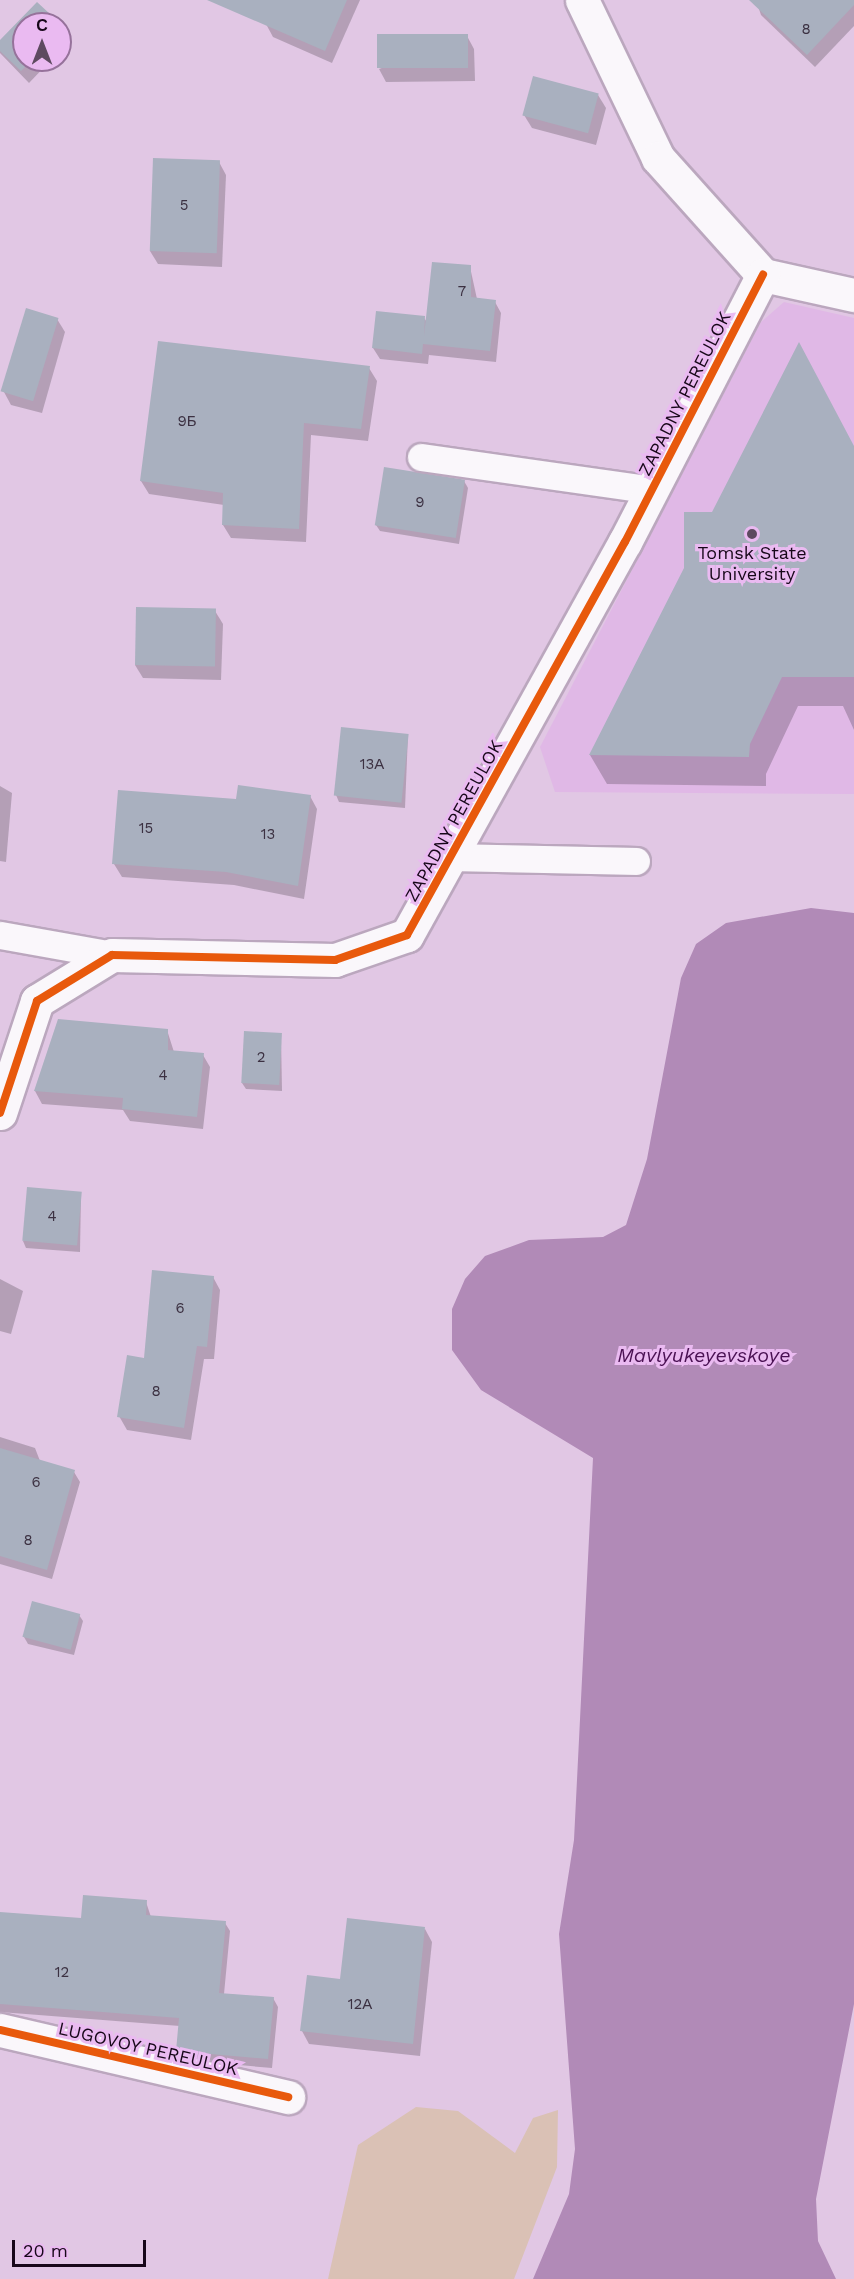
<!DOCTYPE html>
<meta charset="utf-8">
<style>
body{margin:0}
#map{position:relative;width:854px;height:2279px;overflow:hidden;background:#e1c7e4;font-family:"Work Sans",sans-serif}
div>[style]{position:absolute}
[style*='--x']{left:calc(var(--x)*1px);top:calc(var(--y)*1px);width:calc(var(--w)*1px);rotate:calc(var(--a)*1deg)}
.built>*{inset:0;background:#e0b8e6}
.green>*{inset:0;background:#dac1b5}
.water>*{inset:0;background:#b18ab7}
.shadow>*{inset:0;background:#0003}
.building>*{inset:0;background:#a9b0bf;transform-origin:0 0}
.roads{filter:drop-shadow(2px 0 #bba7be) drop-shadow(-2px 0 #bba7be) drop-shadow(0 2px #bba7be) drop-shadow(0 -2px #bba7be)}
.service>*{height:27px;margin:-13.5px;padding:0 13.5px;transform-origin:13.5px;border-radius:13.5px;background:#faf7fb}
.minor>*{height:33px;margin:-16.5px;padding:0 16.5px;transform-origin:16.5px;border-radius:16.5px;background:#faf7fb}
.cycleway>*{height:8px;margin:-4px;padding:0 4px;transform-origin:4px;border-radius:4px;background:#e8590c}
.dots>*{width:16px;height:16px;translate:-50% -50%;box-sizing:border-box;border:3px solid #eabaf1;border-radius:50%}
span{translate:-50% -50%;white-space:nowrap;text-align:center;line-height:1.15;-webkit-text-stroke:6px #eabaf1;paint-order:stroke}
.number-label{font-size:15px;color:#3c3142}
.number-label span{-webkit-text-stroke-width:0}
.street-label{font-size:18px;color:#170719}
.poi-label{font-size:18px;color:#170719}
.water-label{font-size:20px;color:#4a1153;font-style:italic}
.north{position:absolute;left:12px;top:12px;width:60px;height:60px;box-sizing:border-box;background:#eabaf1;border:2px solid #96729b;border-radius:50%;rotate:0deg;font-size:16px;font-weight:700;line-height:24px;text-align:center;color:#170719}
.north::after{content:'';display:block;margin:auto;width:21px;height:27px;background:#5e4a60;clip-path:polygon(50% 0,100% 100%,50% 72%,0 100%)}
.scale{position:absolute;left:12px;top:2240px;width:134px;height:27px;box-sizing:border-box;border:3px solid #170719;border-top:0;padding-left:8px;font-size:18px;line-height:21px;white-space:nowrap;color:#170719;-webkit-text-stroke:4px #eabaf1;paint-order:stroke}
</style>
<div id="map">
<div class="built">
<div style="clip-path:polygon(784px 302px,854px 318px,854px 794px,555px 792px,540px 747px,761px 322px)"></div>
</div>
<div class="green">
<div style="clip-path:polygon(416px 2107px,458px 2111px,515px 2153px,533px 2118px,558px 2110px,557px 2167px,514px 2279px,328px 2279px,358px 2145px)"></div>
</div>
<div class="water">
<div style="clip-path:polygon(811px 908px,854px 913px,854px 2004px,816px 2199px,818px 2241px,836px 2279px,533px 2279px,569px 2194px,575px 2149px,559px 1934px,574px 1840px,593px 1458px,481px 1390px,452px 1350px,452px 1309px,465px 1279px,485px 1256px,529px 1240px,603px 1237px,626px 1225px,647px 1159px,681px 978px,696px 944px,726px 923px)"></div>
</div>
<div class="shadow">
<div style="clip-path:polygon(276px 0,360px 0,332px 63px,273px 37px,266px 24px)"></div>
<div style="clip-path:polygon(756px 0,854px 0,854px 26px,815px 67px,761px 15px)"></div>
<div style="clip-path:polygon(24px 24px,24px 60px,51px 60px,29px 83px,0 53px,0 42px)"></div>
<div style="clip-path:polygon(60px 25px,70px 41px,60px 51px)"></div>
<div style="clip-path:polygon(467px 36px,474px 49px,475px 81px,386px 82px,379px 69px)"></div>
<div style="clip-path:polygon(598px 95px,606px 108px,596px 145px,532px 128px,524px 115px)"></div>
<div style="clip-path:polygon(219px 162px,226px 175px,222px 267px,158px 264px,150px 251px)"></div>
<div style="clip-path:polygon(470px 267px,477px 299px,495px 302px,501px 313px,496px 362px,429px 355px,428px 364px,380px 359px,373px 348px,424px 318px,427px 322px)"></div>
<div style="clip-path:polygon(57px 319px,65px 332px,42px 413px,11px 405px,4px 392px)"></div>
<div style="clip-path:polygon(369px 368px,377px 381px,368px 441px,311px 435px,306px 542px,231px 538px,223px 525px,224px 505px,149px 494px,141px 481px)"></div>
<div style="clip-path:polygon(854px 447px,854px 730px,843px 706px,798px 706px,766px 774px,766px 786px,607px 784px,590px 755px,713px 513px)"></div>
<div style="clip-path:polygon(464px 481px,468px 488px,459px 544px,380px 531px,376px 525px)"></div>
<div style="clip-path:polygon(215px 611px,223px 624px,221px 680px,143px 678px,135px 665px)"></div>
<div style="clip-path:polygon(408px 735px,405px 808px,339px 802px,336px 795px)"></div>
<div style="clip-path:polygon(0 786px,12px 793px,6px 862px,0 861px)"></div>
<div style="clip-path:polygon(310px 796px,317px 809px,304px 899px,234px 885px,122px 877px,114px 864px,237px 801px)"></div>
<div style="clip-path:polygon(59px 1020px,167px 1030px,174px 1052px,203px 1055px,210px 1067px,203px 1129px,130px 1121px,123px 1110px,42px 1104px,35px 1091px)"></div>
<div style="clip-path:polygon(281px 1035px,282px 1091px,246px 1089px,242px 1083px)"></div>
<div style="clip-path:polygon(81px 1194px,80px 1252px,26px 1248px,23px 1241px)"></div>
<div style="clip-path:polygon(213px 1277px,220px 1290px,214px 1359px,204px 1359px,191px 1440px,127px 1430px,119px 1416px,146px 1360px)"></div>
<div style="clip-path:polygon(0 1279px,23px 1291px,11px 1334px,0 1331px)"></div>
<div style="clip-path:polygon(0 1437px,35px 1448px,40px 1461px,74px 1472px,80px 1482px,52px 1579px,0 1564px)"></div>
<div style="clip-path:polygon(79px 1615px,83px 1621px,74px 1655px,28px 1644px,24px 1637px)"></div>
<div style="clip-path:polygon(146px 1902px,151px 1917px,225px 1923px,230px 1931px,224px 1994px,273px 1998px,278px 2007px,272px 2068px,183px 2060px,178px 2051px,180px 2026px,0 2012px,0 1914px,83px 1920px)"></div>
<div style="clip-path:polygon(425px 1929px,432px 1942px,420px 2056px,309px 2044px,302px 2031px,342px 1981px)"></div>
</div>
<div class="building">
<div style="clip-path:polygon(207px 0,347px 0,325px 51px)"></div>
<div style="clip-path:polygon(749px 0,854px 0,854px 5px,807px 55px)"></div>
<div style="clip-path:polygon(37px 2px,64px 27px,24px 24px,24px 60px,32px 60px,21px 71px,0 51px,0 40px)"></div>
<div style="left:468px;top:34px;width:34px;height:91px;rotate:90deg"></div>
<div style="left:533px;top:76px;width:68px;height:41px;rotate:15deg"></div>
<div style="left:153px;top:158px;width:67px;height:93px;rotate:2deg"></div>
<div style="clip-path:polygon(432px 262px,471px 265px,471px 297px,496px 300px,490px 351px,423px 344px,422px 354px,372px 348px,376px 311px,425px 316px,424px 336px)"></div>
<div style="left:26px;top:308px;width:34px;height:87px;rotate:17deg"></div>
<div style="clip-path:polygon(158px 341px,370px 366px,361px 429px,304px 423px,299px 529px,222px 525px,223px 493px,140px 481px)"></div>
<div style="clip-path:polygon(799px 342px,854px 446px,854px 677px,782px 677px,750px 744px,749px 757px,589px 755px,684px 568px,684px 512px,712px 512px)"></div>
<div style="left:384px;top:467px;width:82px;height:59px;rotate:9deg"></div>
<div style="left:136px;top:607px;width:80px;height:58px;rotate:1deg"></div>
<div style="left:341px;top:727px;width:68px;height:69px;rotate:6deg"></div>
<div style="clip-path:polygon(238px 785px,311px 795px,298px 886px,226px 872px,112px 864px,118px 790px,236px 799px)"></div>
<div style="clip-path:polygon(58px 1019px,168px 1029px,168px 1050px,204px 1053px,197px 1117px,122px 1109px,123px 1098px,34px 1091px)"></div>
<div style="left:244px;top:1031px;width:38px;height:52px;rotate:3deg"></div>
<div style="left:27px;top:1187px;width:55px;height:54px;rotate:5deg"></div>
<div style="clip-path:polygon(152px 1270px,214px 1276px,207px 1347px,197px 1346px,184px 1428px,117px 1417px,127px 1355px,144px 1358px)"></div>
<div style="clip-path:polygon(0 1448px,75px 1470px,47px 1570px,0 1556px)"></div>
<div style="left:32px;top:1601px;width:50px;height:37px;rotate:15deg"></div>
<div style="clip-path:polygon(83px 1895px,147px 1900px,146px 1915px,226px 1921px,219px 1993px,274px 1997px,268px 2059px,176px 2051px,179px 2018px,0 2004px,0 1912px,81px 1918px)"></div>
<div style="clip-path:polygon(347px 1918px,425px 1927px,413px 2044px,300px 2031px,307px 1975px,340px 1979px)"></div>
</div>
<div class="roads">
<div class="service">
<div style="--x:421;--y:457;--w:233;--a:8.1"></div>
<div style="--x:451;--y:857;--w:185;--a:1.2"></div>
<div style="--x:0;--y:935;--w:114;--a:10.1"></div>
</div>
<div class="minor">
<div style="--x:582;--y:0;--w:175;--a:64.3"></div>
<div style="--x:658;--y:158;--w:157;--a:48.1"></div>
<div style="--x:763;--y:275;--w:93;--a:12.4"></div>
<div style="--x:0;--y:1113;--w:118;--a:-71.7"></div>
<div style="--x:37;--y:1001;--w:88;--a:-31.5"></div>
<div style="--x:112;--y:955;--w:223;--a:1.3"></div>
<div style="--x:335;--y:960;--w:76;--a:-19.1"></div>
<div style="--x:407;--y:935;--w:449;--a:-61"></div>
<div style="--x:625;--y:542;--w:301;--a:-62.7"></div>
<div style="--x:0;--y:2030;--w:296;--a:13.1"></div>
</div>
</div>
<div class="cycleway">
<div style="--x:0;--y:1113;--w:118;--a:-71.7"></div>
<div style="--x:37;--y:1001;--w:88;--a:-31.5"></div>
<div style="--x:112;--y:955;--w:223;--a:1.3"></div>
<div style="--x:335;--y:960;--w:76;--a:-19.1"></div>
<div style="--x:407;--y:935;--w:449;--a:-61"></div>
<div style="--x:625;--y:542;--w:301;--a:-62.7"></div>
<div style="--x:0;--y:2030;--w:296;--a:13.1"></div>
</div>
<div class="dots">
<div style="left:752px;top:534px;background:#5e4a60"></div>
</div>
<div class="number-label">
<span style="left:806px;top:30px">8</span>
<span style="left:184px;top:206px">5</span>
<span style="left:462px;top:292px">7</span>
<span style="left:187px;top:422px">9Б</span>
<span style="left:420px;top:503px">9</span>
<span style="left:372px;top:765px">13А</span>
<span style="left:146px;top:829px">15</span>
<span style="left:268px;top:835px">13</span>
<span style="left:261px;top:1058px">2</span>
<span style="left:163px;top:1076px">4</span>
<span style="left:52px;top:1217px">4</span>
<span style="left:180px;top:1309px">6</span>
<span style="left:156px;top:1392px">8</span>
<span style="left:36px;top:1483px">6</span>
<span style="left:28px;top:1541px">8</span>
<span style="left:62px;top:1973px">12</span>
<span style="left:360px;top:2005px">12А</span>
</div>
<div class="street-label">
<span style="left:685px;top:394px;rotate:-63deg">ZAPADNY PEREULOK</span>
<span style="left:454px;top:821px;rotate:-61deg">ZAPADNY PEREULOK</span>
<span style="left:148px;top:2049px;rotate:13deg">LUGOVOY PEREULOK</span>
</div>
<div class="poi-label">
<span style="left:752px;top:564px">Tomsk State<br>University</span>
</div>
<div class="water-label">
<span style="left:704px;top:1355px">Mavlyukeyevskoye</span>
</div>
<div class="north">С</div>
<div class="scale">20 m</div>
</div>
